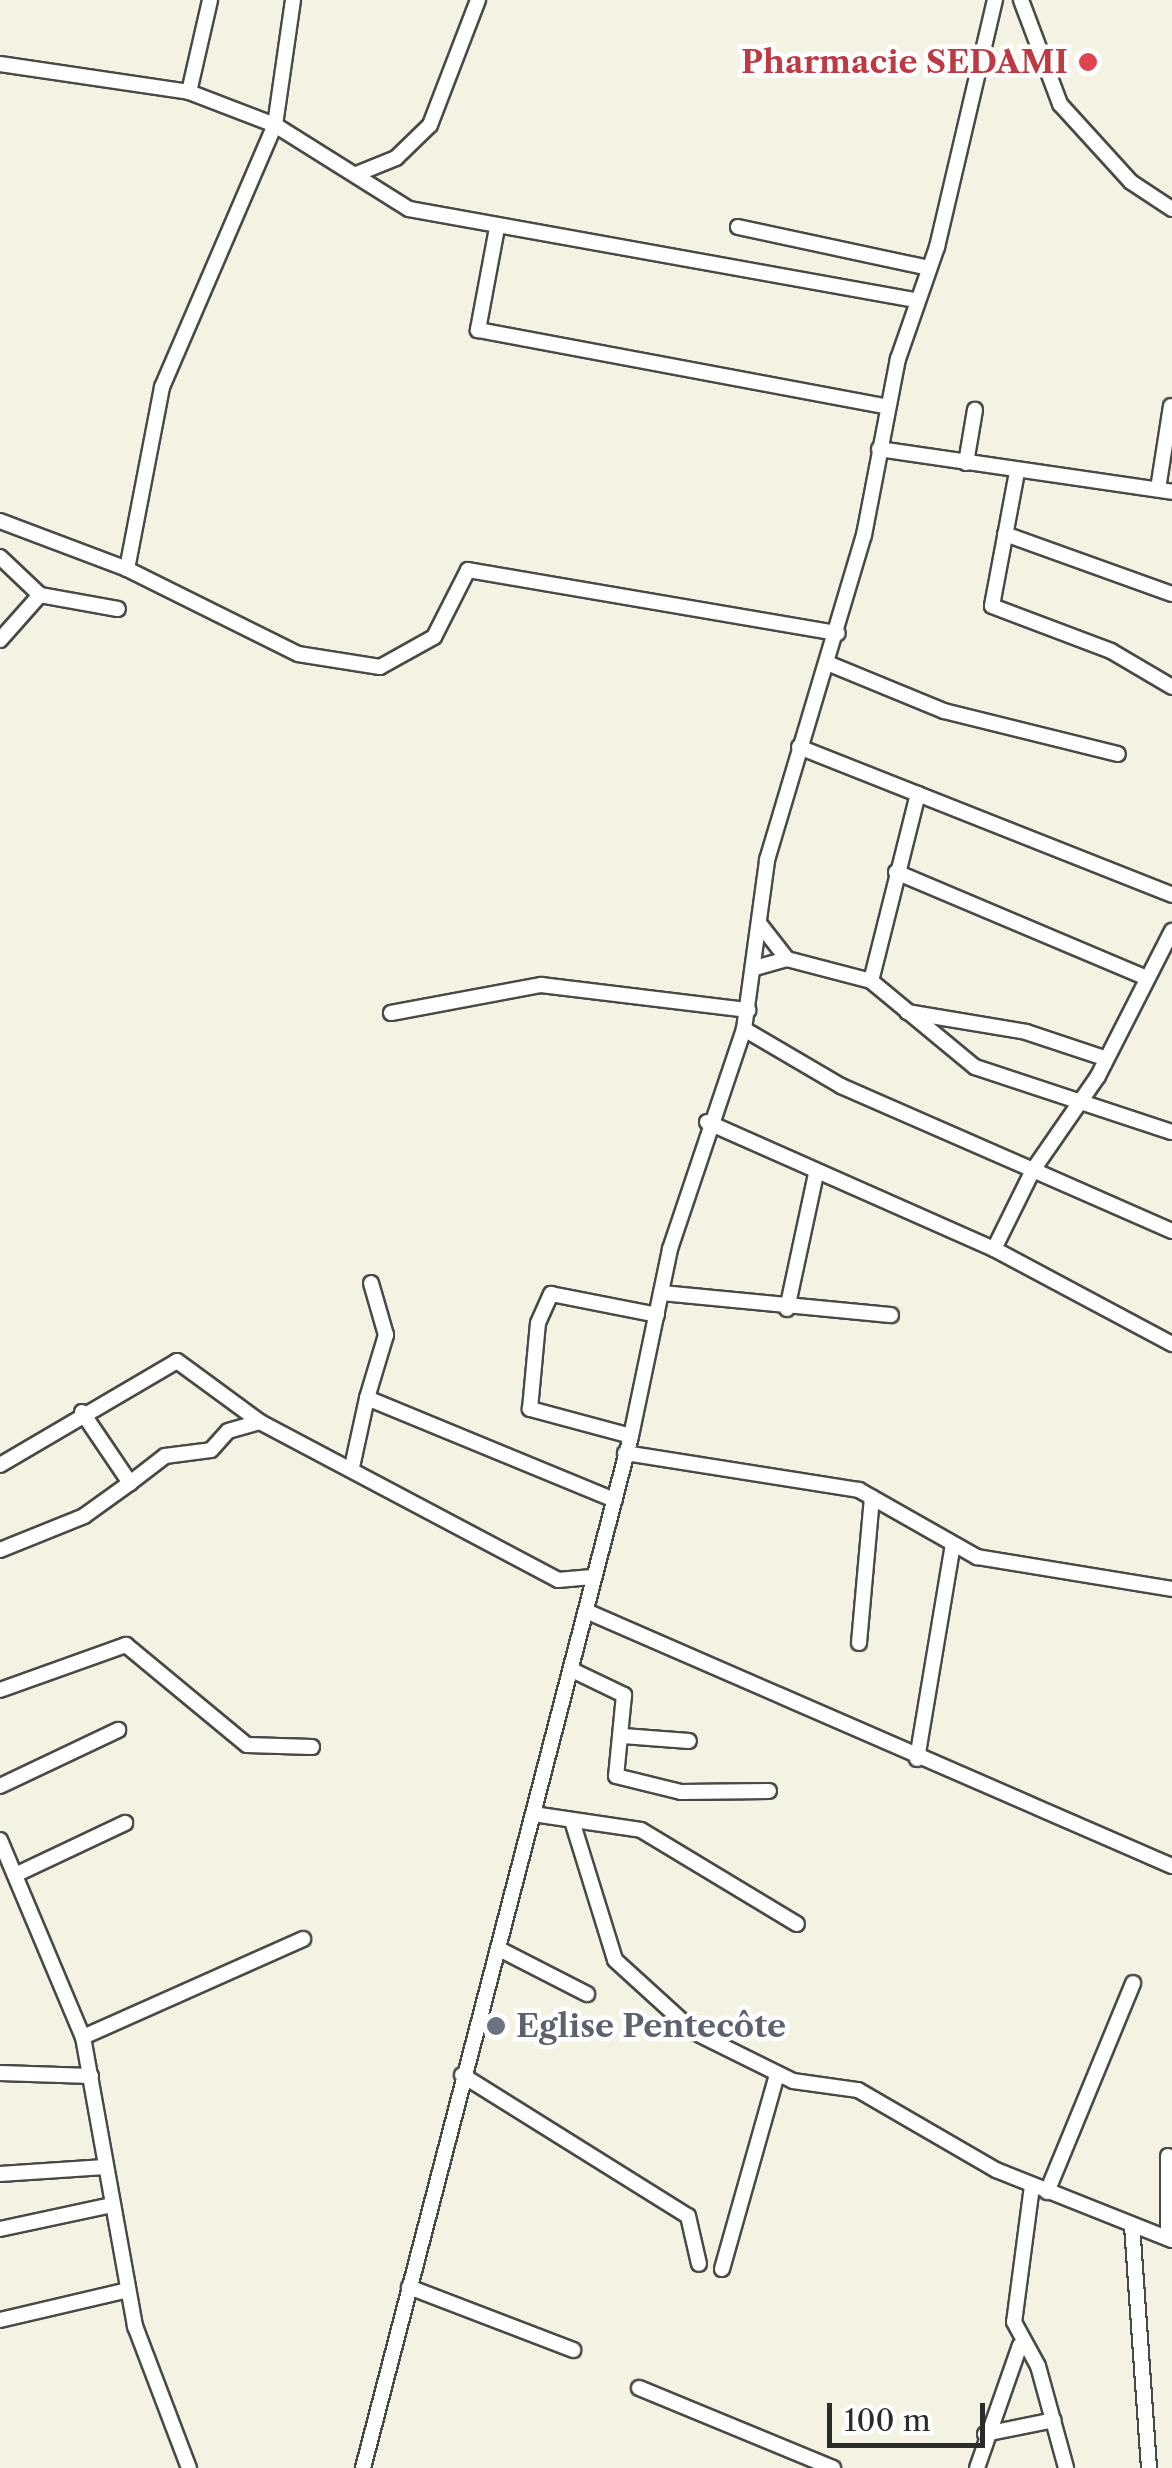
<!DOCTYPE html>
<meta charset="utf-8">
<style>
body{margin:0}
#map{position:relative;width:1172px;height:2468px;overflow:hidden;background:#f4f2e2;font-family:"Libre Caslon Text",serif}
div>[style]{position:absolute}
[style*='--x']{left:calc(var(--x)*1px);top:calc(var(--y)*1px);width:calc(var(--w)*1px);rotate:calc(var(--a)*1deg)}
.roads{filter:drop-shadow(2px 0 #494946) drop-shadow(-2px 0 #494946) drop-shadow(0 2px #494946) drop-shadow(0 -2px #494946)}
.minor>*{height:14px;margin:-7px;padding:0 7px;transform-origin:7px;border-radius:7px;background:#fff}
.dots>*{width:28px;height:28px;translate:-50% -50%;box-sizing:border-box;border:5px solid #fff;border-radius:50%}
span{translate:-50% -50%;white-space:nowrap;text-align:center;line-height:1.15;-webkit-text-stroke:9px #fff;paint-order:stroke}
.health-label{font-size:32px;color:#be3a42;font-weight:700}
.right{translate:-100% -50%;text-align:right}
.worship-label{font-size:32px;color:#5b616d;font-weight:700}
.left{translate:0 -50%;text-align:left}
.scale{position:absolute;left:827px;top:2403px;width:158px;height:45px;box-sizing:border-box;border:5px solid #2b2b2b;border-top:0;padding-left:12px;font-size:30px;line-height:35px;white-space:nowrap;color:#2b2b2b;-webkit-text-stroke:8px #fff;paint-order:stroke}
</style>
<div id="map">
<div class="roads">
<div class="minor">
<div style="--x:1021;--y:0;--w:111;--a:69.4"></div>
<div style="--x:1060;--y:104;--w:105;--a:47.7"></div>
<div style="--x:1131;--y:182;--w:49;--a:33.4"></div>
<div style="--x:0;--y:64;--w:191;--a:8.4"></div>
<div style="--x:189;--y:92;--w:92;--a:21"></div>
<div style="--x:275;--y:125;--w:158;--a:32.1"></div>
<div style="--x:409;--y:209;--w:514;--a:10.2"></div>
<div style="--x:189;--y:92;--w:94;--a:-77.1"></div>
<div style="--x:359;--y:173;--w:40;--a:-22"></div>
<div style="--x:396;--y:158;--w:47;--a:-44.1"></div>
<div style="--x:430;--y:125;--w:134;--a:-69"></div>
<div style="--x:738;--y:227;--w:195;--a:12.1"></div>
<div style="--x:497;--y:228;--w:104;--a:100.6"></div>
<div style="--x:478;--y:330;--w:412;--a:10.6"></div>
<div style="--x:879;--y:449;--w:296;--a:8.3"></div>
<div style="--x:966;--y:463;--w:54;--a:-80.4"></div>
<div style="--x:1017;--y:472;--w:136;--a:100.6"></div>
<div style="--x:992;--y:606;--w:127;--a:20.7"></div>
<div style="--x:1111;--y:651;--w:71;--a:30.5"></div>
<div style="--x:1158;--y:489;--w:84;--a:-81.1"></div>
<div style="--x:0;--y:521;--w:136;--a:20.7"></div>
<div style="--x:127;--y:569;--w:191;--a:26.4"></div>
<div style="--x:298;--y:654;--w:83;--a:9"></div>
<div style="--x:380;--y:667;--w:62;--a:-29.1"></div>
<div style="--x:434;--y:637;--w:75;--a:-63.1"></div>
<div style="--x:468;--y:570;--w:375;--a:9.7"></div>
<div style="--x:1005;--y:534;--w:177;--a:19.8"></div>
<div style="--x:0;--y:557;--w:55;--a:43.5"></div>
<div style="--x:40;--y:595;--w:79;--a:10.2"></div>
<div style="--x:127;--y:569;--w:185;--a:-79.1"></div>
<div style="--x:162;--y:387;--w:285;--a:-66.7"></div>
<div style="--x:275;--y:125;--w:126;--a:-81.8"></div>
<div style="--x:0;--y:640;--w:60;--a:-48.4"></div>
<div style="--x:827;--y:663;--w:126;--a:22.3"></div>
<div style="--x:944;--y:711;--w:179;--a:13.9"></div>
<div style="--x:799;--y:747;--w:401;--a:21.6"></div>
<div style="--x:896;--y:872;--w:272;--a:22.9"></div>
<div style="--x:759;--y:923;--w:46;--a:52.1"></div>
<div style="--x:755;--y:968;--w:33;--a:-16"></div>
<div style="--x:787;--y:959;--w:87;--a:14.7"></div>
<div style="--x:871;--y:981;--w:135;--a:39.6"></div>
<div style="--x:975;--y:1067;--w:207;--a:18.3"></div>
<div style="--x:871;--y:981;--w:193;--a:-75.9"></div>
<div style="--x:907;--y:1012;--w:121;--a:9.5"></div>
<div style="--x:1026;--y:1032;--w:82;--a:18.4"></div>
<div style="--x:391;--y:1013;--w:153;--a:-10.6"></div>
<div style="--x:541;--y:985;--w:209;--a:6.9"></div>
<div style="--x:744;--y:1029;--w:113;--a:30.4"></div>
<div style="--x:841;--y:1086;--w:210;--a:23.6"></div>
<div style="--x:1033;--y:1170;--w:114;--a:-55.3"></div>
<div style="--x:1098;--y:1076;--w:163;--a:-63"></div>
<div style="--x:707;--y:1122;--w:314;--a:23.9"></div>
<div style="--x:994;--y:1249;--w:202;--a:28.1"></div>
<div style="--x:994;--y:1249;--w:88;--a:-63.7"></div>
<div style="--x:1033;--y:1170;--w:152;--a:23.7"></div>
<div style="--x:661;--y:1293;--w:231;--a:5.5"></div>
<div style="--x:787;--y:1309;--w:138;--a:-77.9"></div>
<div style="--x:367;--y:1398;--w:66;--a:-73.2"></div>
<div style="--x:386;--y:1335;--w:54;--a:-106.1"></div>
<div style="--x:82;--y:1412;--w:86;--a:55.9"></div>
<div style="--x:130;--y:1483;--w:44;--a:-37.6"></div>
<div style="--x:165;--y:1456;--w:46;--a:-7.4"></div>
<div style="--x:211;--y:1450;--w:25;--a:-48"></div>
<div style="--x:228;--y:1431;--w:33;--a:-16"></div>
<div style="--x:631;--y:1436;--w:105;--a:-165"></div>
<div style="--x:530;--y:1409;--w:86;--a:-84.7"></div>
<div style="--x:538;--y:1323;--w:32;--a:-66"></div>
<div style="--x:551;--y:1294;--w:108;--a:11.2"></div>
<div style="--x:625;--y:1453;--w:237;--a:9"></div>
<div style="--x:859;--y:1490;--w:136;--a:29.6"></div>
<div style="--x:977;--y:1557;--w:198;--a:9.3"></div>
<div style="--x:0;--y:1465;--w:205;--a:-30.4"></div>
<div style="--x:177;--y:1361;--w:103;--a:36.3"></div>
<div style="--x:260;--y:1422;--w:337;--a:27.9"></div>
<div style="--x:558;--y:1580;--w:34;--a:-5"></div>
<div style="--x:352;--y:1467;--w:71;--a:-77.7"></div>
<div style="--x:367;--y:1398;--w:268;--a:22.4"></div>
<div style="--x:0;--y:1550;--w:91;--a:-22"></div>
<div style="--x:84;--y:1516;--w:57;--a:-35.7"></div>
<div style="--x:586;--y:1611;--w:639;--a:23.52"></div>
<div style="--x:859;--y:1643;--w:146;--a:-84.9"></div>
<div style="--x:572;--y:1670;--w:58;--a:25.7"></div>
<div style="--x:624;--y:1695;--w:81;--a:95.6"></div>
<div style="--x:616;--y:1776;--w:67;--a:13.8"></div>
<div style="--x:681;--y:1792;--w:88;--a:-0.7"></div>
<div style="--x:0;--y:1690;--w:134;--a:-19.7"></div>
<div style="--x:126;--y:1645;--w:157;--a:39.6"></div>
<div style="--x:247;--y:1745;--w:65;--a:1.8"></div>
<div style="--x:623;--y:1736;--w:66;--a:4.3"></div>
<div style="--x:917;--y:1759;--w:217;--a:-80.5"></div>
<div style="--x:0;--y:1786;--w:131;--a:-25.4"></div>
<div style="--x:533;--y:1814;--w:109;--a:8.4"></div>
<div style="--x:641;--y:1830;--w:182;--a:31.1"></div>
<div style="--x:573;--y:1824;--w:142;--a:72.8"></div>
<div style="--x:615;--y:1960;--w:107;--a:42.3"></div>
<div style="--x:694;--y:2032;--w:110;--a:26.3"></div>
<div style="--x:793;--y:2081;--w:66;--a:7.9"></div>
<div style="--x:858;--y:2090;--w:160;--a:30.1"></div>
<div style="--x:996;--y:2170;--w:189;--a:21.7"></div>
<div style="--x:0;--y:1840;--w:214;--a:67.2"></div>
<div style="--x:83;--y:2037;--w:294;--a:79.8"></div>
<div style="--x:135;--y:2326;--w:152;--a:69.2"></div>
<div style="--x:15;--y:1875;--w:122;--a:-25.3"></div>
<div style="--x:499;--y:1949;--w:99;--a:27.1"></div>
<div style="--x:83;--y:2037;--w:241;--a:-24"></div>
<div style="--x:0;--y:2073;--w:91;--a:1.9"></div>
<div style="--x:462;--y:2075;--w:266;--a:32"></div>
<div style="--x:688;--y:2216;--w:49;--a:77.1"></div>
<div style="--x:1168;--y:2156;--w:82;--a:90"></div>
<div style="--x:0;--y:2174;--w:105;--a:-3.8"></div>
<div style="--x:1032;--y:2186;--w:137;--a:97.5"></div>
<div style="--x:1014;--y:2322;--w:50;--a:61.4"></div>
<div style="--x:1038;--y:2366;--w:106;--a:74.6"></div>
<div style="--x:1047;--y:2192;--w:226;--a:-67.6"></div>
<div style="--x:1132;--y:2225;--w:244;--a:86"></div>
<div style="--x:0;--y:2229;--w:115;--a:-12.1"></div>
<div style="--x:722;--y:2269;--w:203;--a:-74.2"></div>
<div style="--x:409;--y:2287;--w:176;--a:21"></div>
<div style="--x:0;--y:2320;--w:131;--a:-13.2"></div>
<div style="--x:639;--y:2388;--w:210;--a:22.4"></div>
<div style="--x:985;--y:2434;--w:70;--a:-11.5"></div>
<div style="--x:363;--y:2468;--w:1066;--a:-75.44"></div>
<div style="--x:631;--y:1436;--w:191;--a:-78.2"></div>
<div style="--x:670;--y:1249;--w:232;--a:-71.4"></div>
<div style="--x:744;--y:1029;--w:171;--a:-82.2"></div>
<div style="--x:767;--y:860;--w:339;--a:-73.4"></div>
<div style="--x:864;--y:535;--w:179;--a:-79.1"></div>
<div style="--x:898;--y:359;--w:119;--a:-70.8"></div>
<div style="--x:937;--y:247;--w:254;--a:-76.8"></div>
<div style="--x:977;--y:2468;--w:130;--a:-70.7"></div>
</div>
</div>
<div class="dots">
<div style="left:1088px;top:62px;background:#e0444e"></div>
<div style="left:496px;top:2026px;background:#6b7280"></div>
</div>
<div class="health-label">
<span class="right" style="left:1068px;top:62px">Pharmacie SEDAMI</span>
</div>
<div class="worship-label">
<span class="left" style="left:516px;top:2026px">Eglise Pentecôte</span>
</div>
<div class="scale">100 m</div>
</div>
